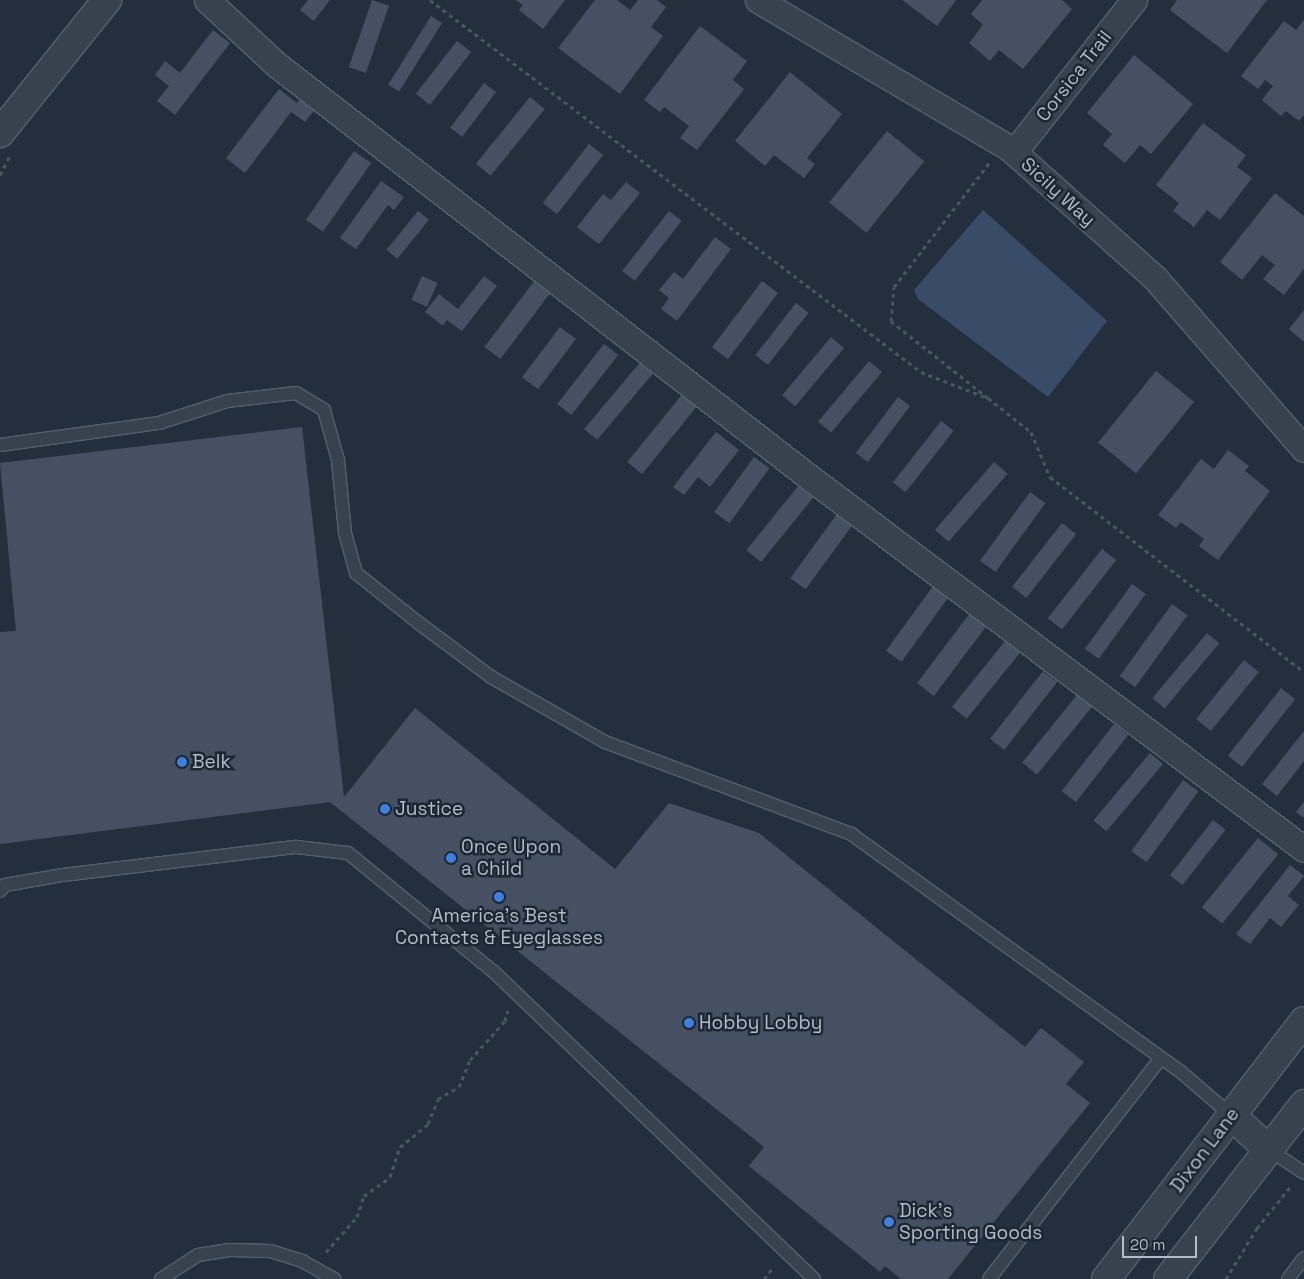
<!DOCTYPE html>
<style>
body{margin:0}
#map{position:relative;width:1304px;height:1279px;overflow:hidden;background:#242f3e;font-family:"Space Grotesk",sans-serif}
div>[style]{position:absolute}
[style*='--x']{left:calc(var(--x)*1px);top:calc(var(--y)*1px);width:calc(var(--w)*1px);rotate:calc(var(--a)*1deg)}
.water>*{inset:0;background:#394c67}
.building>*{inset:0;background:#455162;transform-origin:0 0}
.path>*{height:3px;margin-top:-1.5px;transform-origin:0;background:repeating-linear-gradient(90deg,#44595c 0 4px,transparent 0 8px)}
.roads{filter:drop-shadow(1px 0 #565f6c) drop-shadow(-1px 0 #565f6c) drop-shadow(0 1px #565f6c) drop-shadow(0 -1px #565f6c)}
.service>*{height:12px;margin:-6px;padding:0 6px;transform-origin:6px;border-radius:6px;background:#38414e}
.minor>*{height:25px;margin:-12.5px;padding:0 12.5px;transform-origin:12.5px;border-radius:12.5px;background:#38414e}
.tertiary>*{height:28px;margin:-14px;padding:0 14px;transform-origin:14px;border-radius:14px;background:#38414e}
.dots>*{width:14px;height:14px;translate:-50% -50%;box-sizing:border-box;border:2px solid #1d2633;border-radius:50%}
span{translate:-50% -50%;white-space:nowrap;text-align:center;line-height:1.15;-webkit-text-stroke:5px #1d2633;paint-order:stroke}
.street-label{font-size:19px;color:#b4bcc9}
.poi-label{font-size:19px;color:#b4bcc9}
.left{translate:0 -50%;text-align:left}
.scale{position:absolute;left:1122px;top:1236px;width:75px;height:22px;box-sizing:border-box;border:2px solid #b4bcc9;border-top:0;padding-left:6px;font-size:15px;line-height:18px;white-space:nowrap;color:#b4bcc9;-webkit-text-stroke:4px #1d2633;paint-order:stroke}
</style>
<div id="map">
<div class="water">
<div style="clip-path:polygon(983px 210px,1107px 321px,1048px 397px,918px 299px,914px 290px)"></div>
</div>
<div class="building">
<div style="clip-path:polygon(308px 0,330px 0,314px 21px,300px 10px)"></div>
<div style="left:372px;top:0;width:18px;height:71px;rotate:19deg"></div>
<div style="clip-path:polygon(516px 0,565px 0,543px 29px,519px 10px,523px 5px)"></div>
<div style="clip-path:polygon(595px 0,617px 0,630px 10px,638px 0,657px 0,666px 7px,651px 27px,663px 36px,620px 94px,558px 48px)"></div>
<div style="clip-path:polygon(902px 0,956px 0,937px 26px)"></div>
<div style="clip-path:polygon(982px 0,1062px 0,1072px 9px,1023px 69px,999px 50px,990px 61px,969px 43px,983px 25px,971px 14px)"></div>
<div style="clip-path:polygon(1177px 0,1267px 0,1227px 53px,1170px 10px)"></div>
<div style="left:431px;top:16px;width:13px;height:81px;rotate:32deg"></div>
<div style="clip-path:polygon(1304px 20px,1304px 115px,1299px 121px,1286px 111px,1281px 116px,1262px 100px,1273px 86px,1265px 80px,1258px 89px,1241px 76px,1284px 21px,1296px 30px)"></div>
<div style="clip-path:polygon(700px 26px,747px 61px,733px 80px,744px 89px,697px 150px,680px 138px,689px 126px,664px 107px,660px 112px,644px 100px)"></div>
<div style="clip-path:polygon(213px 30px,230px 43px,175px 115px,157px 101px,169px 86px,155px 75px,165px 61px,180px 73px)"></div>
<div style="left:457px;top:41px;width:18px;height:67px;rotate:38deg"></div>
<div style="clip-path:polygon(1134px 55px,1193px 104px,1151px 154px,1140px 145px,1125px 163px,1103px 145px,1112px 134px,1087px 113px)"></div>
<div style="clip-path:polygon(790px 72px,842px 114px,807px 158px,815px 164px,804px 178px,774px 155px,765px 166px,735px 141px)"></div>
<div style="left:484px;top:83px;width:15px;height:56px;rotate:37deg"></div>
<div style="clip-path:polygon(279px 89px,297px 103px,302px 97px,316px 108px,305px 122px,291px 112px,245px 173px,226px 158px)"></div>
<div style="left:530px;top:97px;width:19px;height:86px;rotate:39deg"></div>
<div style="clip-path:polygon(1203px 123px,1246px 155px,1237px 167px,1252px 178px,1220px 220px,1207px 210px,1194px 227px,1173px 211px,1179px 203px,1156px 185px)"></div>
<div style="left:887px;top:131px;width:48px;height:92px;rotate:39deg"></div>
<div style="left:589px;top:144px;width:18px;height:75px;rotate:38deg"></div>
<div style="left:354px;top:151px;width:21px;height:84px;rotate:35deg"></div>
<div style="clip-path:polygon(381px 181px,404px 197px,394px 210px,388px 205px,356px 249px,340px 238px)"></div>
<div style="clip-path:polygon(626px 182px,640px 193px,599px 244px,577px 227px,603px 194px,611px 200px)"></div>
<div style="clip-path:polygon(1275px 193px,1304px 216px,1304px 269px,1284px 295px,1263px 279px,1275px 265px,1262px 255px,1242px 280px,1220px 262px)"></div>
<div style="left:418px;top:211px;width:14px;height:50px;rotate:39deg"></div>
<div style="left:669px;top:211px;width:16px;height:76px;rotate:38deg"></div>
<div style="clip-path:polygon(715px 237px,731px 249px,677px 321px,661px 309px,669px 298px,659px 290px,674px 272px,683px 279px)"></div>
<div style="left:422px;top:276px;width:17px;height:26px;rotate:24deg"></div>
<div style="clip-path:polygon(484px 276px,497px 286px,462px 331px,447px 320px,443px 326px,425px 312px,439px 294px,458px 309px)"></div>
<div style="left:538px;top:276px;width:20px;height:89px;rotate:37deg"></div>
<div style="left:762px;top:281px;width:20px;height:83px;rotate:37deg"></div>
<div style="left:796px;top:303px;width:16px;height:66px;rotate:38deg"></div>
<div style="clip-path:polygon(1304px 310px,1304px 342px,1289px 329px)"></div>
<div style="left:560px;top:327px;width:20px;height:63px;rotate:37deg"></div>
<div style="left:831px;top:337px;width:17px;height:76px;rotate:40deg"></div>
<div style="left:604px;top:344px;width:18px;height:76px;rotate:38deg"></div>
<div style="left:642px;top:360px;width:17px;height:90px;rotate:40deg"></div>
<div style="left:869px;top:361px;width:17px;height:79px;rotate:40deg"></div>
<div style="left:1156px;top:371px;width:49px;height:92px;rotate:39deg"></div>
<div style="left:684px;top:392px;width:19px;height:90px;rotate:39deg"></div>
<div style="left:898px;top:397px;width:15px;height:70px;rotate:37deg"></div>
<div style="left:941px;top:421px;width:16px;height:78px;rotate:38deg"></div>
<div style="clip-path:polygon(302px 427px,344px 797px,415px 708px,615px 869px,669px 803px,759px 833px,1025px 1047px,1041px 1028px,1084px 1062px,1066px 1084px,1090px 1103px,948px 1279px,901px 1279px,885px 1266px,880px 1272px,749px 1166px,764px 1147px,330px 802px,0 844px,0 632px,16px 631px,0 463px)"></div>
<div style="clip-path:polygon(716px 432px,739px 450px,710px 487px,698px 477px,684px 495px,673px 487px)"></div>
<div style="clip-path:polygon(1228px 450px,1249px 466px,1245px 471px,1270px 491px,1218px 560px,1199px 546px,1204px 539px,1181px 522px,1176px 528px,1158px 515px,1201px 459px,1214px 469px)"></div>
<div style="left:754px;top:457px;width:19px;height:68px;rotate:36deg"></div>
<div style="left:994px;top:462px;width:18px;height:90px;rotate:41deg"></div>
<div style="left:803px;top:480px;width:19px;height:90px;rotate:39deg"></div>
<div style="left:1030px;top:492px;width:19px;height:85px;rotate:36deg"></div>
<div style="left:842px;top:507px;width:19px;height:88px;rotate:36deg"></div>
<div style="left:1062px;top:523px;width:18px;height:81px;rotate:38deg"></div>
<div style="left:1102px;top:549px;width:18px;height:88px;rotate:38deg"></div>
<div style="left:936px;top:582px;width:19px;height:85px;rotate:36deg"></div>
<div style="left:1132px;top:584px;width:17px;height:80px;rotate:36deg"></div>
<div style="left:1172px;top:604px;width:19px;height:89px;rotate:36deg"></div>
<div style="left:970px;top:613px;width:21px;height:88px;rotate:37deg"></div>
<div style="left:1207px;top:633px;width:16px;height:85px;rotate:40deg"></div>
<div style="left:1006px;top:640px;width:19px;height:86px;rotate:39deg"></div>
<div style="left:1244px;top:660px;width:19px;height:76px;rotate:39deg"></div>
<div style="left:1043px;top:671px;width:18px;height:86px;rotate:38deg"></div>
<div style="left:1281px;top:688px;width:18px;height:86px;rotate:38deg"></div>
<div style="left:1077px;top:695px;width:19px;height:87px;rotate:39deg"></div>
<div style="left:1114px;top:724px;width:18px;height:85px;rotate:38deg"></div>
<div style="clip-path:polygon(1304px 731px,1304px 761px,1277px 796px,1262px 784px)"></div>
<div style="left:1150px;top:753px;width:17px;height:88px;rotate:40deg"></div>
<div style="left:1183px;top:780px;width:19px;height:88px;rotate:36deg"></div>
<div style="clip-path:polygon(1304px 802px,1304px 818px,1296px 812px)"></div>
<div style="left:1213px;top:820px;width:16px;height:70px;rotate:38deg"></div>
<div style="left:1258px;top:838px;width:26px;height:89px;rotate:39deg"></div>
<div style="clip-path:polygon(1290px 865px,1304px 876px,1288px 896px,1299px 905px,1281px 927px,1270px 918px,1250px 944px,1236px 934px)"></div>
</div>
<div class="path">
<div style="--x:430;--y:0;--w:616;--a:37.15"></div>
<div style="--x:921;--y:372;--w:72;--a:21.2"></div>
<div style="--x:988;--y:398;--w:124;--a:-141.6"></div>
<div style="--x:891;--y:321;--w:34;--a:-85"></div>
<div style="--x:894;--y:287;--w:156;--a:-52.5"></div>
<div style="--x:0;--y:175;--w:20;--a:-63"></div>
<div style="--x:988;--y:398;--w:55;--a:38.3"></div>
<div style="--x:1031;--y:432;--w:49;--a:67.1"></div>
<div style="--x:1050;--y:477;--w:320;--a:37.5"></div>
<div style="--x:326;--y:1252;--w:47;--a:-48.5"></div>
<div style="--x:357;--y:1217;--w:22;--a:-72"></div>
<div style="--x:364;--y:1196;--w:32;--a:-36"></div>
<div style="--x:390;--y:1177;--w:32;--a:-72"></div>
<div style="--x:400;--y:1147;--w:36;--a:-39"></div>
<div style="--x:428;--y:1124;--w:27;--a:-68"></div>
<div style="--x:438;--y:1099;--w:24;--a:-30"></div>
<div style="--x:459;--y:1087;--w:29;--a:-68"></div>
<div style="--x:470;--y:1060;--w:52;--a:-48.1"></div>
<div style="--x:505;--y:1021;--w:11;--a:-75"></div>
<div style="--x:764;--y:1279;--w:16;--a:-52"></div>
<div style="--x:1226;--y:1279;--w:60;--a:-58.7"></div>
<div style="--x:1257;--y:1228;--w:54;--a:-51"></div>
</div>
<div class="roads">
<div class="service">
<div style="--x:0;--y:445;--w:161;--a:-7.9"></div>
<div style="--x:159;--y:423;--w:71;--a:-17.9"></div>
<div style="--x:227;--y:401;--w:69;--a:-6.6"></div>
<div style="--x:296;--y:393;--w:33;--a:31"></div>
<div style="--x:324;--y:410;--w:52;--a:74.4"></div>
<div style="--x:338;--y:460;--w:73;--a:84.5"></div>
<div style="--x:345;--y:533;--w:41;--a:74.6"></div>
<div style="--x:356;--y:573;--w:82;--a:38.6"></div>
<div style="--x:420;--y:624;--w:89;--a:36.7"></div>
<div style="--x:491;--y:677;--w:131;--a:29.7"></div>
<div style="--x:605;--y:742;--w:263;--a:20.5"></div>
<div style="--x:851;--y:834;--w:407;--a:35.8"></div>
<div style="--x:1181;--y:1072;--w:66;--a:40.7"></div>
<div style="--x:0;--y:891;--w:8;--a:-50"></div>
<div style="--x:5;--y:885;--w:59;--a:-9.8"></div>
<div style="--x:63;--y:875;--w:235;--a:-6.9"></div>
<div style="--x:296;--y:847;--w:52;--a:6.6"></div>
<div style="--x:348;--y:853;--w:188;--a:39.2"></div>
<div style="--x:494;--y:972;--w:443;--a:43.8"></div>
<div style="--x:1268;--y:1149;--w:43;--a:33.7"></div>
<div style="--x:161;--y:1279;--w:44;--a:-33"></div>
<div style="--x:198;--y:1255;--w:32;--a:-9"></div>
<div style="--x:230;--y:1250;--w:40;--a:1.4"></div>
<div style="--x:270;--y:1251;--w:34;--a:17"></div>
<div style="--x:302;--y:1261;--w:37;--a:29"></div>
<div style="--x:989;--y:1279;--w:280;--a:-52.1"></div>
<div style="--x:1288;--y:1279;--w:26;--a:-53"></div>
</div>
<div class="minor">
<div style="--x:207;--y:0;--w:96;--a:42.9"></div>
<div style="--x:277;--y:65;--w:673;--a:37.76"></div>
<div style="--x:809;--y:477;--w:619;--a:36.93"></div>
<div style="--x:758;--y:0;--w:290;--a:30.5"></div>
<div style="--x:1008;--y:147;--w:195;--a:41.7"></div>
<div style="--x:1154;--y:277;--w:228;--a:48.9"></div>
<div style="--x:1014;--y:152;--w:194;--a:-51.7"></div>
</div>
<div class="tertiary">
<div style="--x:0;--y:133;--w:171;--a:-51.2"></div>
<div style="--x:1231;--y:1115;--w:50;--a:42.6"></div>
<div style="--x:1106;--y:1279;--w:325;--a:-52.5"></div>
<div style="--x:1168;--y:1279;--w:222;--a:-52.1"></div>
</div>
</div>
<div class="dots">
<div style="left:182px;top:762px;background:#3f7fe0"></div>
<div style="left:385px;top:809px;background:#3f7fe0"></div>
<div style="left:451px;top:858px;background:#3f7fe0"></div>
<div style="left:499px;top:897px;background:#3f7fe0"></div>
<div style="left:689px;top:1023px;background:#3f7fe0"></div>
<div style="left:889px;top:1222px;background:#3f7fe0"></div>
</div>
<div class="street-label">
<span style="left:1074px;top:76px;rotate:-52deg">Corsica Trail</span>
<span style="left:1058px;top:192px;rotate:42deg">Sicily Way</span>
<span style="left:1205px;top:1150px;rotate:-53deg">Dixon Lane</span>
</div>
<div class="poi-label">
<span class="left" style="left:192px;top:762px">Belk</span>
<span class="left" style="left:395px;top:809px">Justice</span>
<span class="left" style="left:461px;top:858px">Once Upon<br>a Child</span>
<span style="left:499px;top:927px">America's Best<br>Contacts &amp; Eyeglasses</span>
<span class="left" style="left:699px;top:1023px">Hobby Lobby</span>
<span class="left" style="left:899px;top:1222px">Dick's<br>Sporting Goods</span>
</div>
<div class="scale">20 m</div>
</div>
